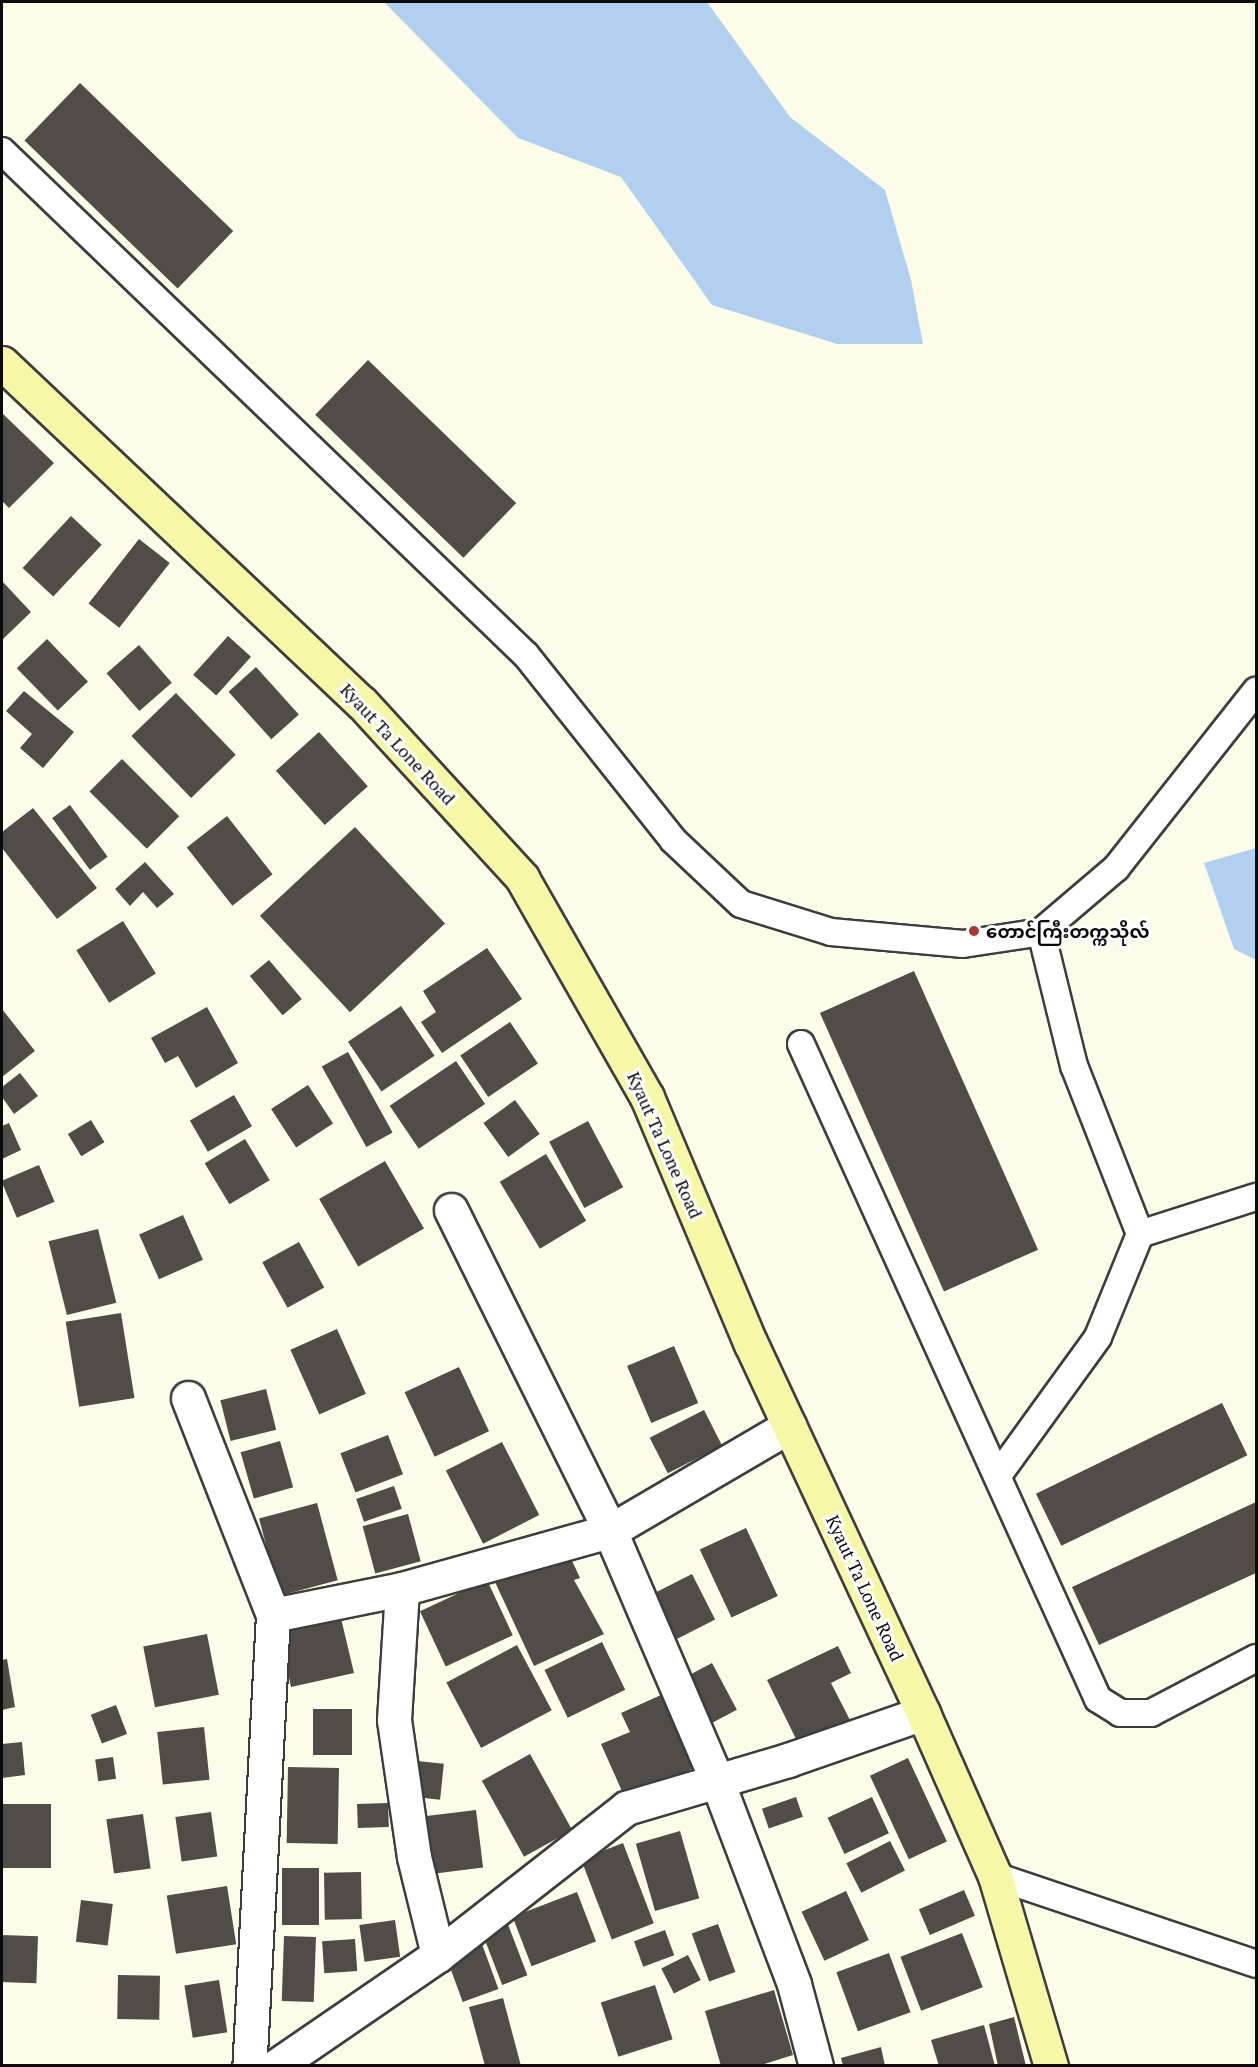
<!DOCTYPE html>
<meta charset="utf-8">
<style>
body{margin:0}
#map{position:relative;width:1258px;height:2067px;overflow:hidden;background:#fdfce8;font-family:"PT Serif","Noto Sans Myanmar",serif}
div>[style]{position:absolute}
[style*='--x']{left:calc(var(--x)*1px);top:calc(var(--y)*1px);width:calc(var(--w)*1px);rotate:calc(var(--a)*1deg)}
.water>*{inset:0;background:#b1d0f0}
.building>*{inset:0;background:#514c47;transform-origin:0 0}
.roads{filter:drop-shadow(2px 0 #3d3d3d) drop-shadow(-2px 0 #3d3d3d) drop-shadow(0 2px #3d3d3d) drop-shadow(0 -2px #3d3d3d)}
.lane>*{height:26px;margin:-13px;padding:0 13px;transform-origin:13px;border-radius:13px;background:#fff}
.street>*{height:33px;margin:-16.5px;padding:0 16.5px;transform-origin:16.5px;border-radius:16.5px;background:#fff}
.secondary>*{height:33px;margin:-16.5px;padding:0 16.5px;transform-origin:16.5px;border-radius:16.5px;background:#f6f8a8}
.dots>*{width:16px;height:16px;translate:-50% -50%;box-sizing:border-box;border:3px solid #fff;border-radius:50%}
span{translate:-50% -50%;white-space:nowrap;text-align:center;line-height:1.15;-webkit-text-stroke:6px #fff;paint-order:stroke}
.street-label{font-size:18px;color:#0a0a0a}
.poi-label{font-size:18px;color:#0a0a0a;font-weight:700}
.left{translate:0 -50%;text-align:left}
.frame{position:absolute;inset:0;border:3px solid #0a0a0a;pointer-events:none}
</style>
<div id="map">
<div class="water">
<div style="clip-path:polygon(384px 2px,707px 2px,790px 117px,885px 190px,911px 280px,923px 344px,837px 344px,712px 305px,621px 177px,518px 138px)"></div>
<div style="clip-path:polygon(1256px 848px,1256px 960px,1234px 949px,1204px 863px)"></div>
</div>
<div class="building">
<div style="left:80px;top:83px;width:213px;height:80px;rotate:44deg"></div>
<div style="left:368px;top:360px;width:206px;height:76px;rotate:44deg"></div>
<div style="clip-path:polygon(3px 414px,54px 463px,9px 508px,2px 501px)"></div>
<div style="left:71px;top:516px;width:42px;height:71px;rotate:43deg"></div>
<div style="left:139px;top:539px;width:39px;height:82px;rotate:38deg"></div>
<div style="clip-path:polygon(2px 581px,31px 612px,2px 640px)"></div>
<div style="left:228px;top:636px;width:31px;height:52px;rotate:42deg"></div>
<div style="left:47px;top:639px;width:59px;height:42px;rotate:46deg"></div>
<div style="left:139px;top:645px;width:50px;height:43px;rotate:49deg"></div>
<div style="left:256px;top:667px;width:64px;height:37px;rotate:48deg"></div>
<div style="clip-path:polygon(24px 691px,74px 732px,43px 768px,20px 748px,32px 734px,6px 711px)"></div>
<div style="left:176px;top:693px;width:86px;height:62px;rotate:46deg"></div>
<div style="left:319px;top:732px;width:73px;height:58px;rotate:48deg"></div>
<div style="left:122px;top:759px;width:81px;height:46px;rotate:45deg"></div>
<div style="left:70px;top:805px;width:64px;height:22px;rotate:54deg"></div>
<div style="clip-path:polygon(33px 808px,97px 888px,57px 919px,2px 848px,2px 832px)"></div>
<div style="left:227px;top:816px;width:74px;height:51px;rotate:52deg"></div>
<div style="left:355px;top:827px;width:132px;height:130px;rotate:47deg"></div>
<div style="clip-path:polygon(145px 862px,174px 894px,157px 908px,143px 892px,130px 906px,115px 889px)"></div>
<div style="left:123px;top:921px;width:62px;height:55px;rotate:58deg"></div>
<div style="clip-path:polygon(487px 948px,522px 999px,442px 1053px,421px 1022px,436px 1012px,423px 991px)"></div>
<div style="left:269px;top:960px;width:51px;height:25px;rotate:50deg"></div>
<div style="left:914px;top:971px;width:305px;height:103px;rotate:66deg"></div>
<div style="left:401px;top:1006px;width:60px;height:64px;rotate:56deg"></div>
<div style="clip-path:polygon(207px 1007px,238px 1063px,196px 1088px,178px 1056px,165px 1063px,151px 1038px)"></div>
<div style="clip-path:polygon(2px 1009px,35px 1051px,2px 1077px)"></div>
<div style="left:510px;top:1022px;width:50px;height:60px;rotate:56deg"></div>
<div style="left:348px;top:1052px;width:92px;height:30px;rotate:61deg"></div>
<div style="left:456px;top:1061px;width:52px;height:80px;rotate:56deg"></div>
<div style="clip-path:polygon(20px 1073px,38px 1096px,14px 1114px,2px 1097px,2px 1087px)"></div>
<div style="left:308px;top:1085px;width:46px;height:44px;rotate:57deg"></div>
<div style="left:234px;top:1095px;width:36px;height:51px;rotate:60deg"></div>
<div style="left:515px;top:1100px;width:42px;height:39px;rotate:54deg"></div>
<div style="left:91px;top:1120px;width:26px;height:27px;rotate:59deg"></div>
<div style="left:588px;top:1121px;width:75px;height:44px;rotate:62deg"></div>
<div style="clip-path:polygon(9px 1123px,21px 1150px,2px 1159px,2px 1126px)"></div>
<div style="left:245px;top:1139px;width:48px;height:47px;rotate:59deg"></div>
<div style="left:546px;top:1154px;width:78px;height:54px;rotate:59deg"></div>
<div style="left:385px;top:1161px;width:78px;height:76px;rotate:60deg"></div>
<div style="left:39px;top:1165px;width:40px;height:41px;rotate:67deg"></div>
<div style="left:183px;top:1215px;width:49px;height:48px;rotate:66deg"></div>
<div style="left:98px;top:1229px;width:76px;height:51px;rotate:76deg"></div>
<div style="left:299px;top:1242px;width:52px;height:42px;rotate:61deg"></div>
<div style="left:121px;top:1313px;width:86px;height:56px;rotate:81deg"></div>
<div style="left:337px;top:1329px;width:71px;height:51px;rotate:66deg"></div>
<div style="left:674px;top:1346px;width:62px;height:51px;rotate:67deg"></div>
<div style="left:459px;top:1367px;width:71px;height:60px;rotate:65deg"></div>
<div style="left:266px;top:1389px;width:42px;height:47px;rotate:76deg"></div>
<div style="left:1222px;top:1403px;width:58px;height:207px;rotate:64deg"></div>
<div style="left:704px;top:1410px;width:40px;height:61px;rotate:63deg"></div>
<div style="left:388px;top:1435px;width:42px;height:51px;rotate:69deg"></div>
<div style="left:280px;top:1441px;width:48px;height:41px;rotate:74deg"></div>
<div style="left:502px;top:1442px;width:82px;height:63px;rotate:63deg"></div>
<div style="left:394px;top:1486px;width:24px;height:40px;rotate:71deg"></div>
<div style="clip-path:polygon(1256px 1502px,1256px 1573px,1099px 1645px,1072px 1587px)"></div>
<div style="left:317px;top:1503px;width:80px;height:60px;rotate:75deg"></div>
<div style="left:408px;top:1514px;width:49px;height:47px;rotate:75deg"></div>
<div style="left:746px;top:1528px;width:75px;height:51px;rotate:65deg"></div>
<div style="clip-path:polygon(567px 1550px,580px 1578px,574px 1580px,604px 1634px,534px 1666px,495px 1582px)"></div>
<div style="left:692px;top:1574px;width:51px;height:43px;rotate:63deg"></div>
<div style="left:487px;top:1580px;width:61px;height:74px;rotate:65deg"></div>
<div style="clip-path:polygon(340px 1614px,354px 1673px,291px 1687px,282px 1644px,291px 1642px,288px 1626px)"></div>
<div style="left:207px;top:1634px;width:62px;height:65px;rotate:79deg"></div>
<div style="left:602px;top:1642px;width:53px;height:64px;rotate:64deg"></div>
<div style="left:517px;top:1645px;width:74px;height:80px;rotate:62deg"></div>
<div style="clip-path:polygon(838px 1646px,851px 1673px,831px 1683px,850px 1720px,799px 1745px,767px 1680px)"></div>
<div style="clip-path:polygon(7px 1659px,15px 1707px,2px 1710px,2px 1660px)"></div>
<div style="left:712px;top:1663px;width:53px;height:32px;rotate:62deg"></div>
<div style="clip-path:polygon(661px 1695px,694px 1768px,625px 1798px,601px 1744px,630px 1732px,621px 1713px)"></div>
<div style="left:116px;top:1705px;width:31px;height:27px;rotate:69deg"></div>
<div style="left:313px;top:1709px;width:39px;height:46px"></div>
<div style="left:204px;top:1727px;width:53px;height:47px;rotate:84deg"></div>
<div style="clip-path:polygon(22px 1742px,25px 1775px,2px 1778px,2px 1744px)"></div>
<div style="left:530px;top:1754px;width:87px;height:55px;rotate:61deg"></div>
<div style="left:113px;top:1757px;width:22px;height:18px;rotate:82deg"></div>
<div style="left:908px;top:1758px;width:92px;height:42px;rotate:65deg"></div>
<div style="left:417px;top:1761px;width:27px;height:36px;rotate:6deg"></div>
<div style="left:288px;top:1767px;width:51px;height:76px;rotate:1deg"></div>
<div style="left:796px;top:1797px;width:21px;height:36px;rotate:71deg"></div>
<div style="left:872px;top:1797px;width:40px;height:49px;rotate:65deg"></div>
<div style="left:388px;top:1803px;width:24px;height:31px;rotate:88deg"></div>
<div style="left:51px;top:1804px;width:64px;height:49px;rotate:90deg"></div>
<div style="left:476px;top:1810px;width:58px;height:56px;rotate:83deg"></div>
<div style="left:211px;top:1812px;width:45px;height:36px;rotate:82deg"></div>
<div style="left:143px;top:1814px;width:55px;height:37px;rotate:82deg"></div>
<div style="left:680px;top:1831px;width:70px;height:46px;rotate:74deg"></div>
<div style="left:890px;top:1841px;width:33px;height:49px;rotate:63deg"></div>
<div style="left:623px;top:1843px;width:86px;height:45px;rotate:69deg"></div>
<div style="left:319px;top:1868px;width:57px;height:37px;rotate:90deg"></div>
<div style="left:361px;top:1872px;width:47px;height:37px;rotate:89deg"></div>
<div style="left:227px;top:1886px;width:59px;height:61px;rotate:81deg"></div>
<div style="left:964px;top:1890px;width:28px;height:49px;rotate:67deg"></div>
<div style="left:846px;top:1891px;width:54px;height:49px;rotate:65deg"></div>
<div style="left:577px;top:1892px;width:53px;height:69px;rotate:69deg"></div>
<div style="left:81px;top:1900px;width:32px;height:42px;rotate:7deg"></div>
<div style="left:395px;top:1920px;width:37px;height:36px;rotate:82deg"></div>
<div style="left:507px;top:1922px;width:57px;height:27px;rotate:69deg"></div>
<div style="left:718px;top:1924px;width:51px;height:28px;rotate:70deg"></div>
<div style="left:665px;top:1930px;width:27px;height:33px;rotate:70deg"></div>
<div style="left:962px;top:1933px;width:58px;height:66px;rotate:69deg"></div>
<div style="left:2px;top:1935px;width:36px;height:47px;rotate:2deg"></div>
<div style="left:284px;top:1936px;width:32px;height:65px;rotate:2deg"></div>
<div style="left:355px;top:1939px;width:32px;height:33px;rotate:86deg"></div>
<div style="left:482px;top:1944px;width:48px;height:38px;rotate:70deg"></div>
<div style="left:889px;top:1953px;width:63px;height:56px;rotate:70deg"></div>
<div style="left:688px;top:1955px;width:28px;height:30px;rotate:63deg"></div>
<div style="left:118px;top:1975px;width:42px;height:44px;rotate:1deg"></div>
<div style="left:219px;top:1980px;width:53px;height:35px;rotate:81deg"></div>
<div style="left:655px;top:1985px;width:57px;height:57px;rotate:72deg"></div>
<div style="clip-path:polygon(774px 1990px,793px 2055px,758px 2066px,721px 2066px,705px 2011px)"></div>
<div style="clip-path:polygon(503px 1998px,521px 2066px,485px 2066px,469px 2007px)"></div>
<div style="clip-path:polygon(1014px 2017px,1026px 2066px,998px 2066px,989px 2024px)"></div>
<div style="clip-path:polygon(984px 2025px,995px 2066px,939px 2066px,931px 2040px)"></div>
<div style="clip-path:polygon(881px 2047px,885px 2066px,843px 2066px,841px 2058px)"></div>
</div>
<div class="roads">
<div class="lane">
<div style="--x:2;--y:151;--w:727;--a:43.89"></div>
<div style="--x:526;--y:655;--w:236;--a:51.5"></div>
<div style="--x:673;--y:840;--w:93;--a:43.3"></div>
<div style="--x:741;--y:904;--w:94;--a:17.3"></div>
<div style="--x:831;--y:932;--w:133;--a:5.2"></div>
<div style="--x:963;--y:944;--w:79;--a:-8.7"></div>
<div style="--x:1041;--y:932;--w:99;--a:-40.5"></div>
<div style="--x:1116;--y:868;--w:226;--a:-51.7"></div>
<div style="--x:801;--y:1044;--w:719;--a:65.61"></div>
<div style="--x:1098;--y:1699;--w:26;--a:32"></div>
<div style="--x:1120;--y:1713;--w:31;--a:0"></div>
<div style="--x:1151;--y:1713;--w:119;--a:-27.6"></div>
<div style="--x:1140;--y:1234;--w:122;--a:-17.7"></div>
<div style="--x:999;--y:1474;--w:169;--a:-54.1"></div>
<div style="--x:1098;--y:1337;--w:111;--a:-67.8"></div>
<div style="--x:1140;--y:1234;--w:180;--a:-111.4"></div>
<div style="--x:1074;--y:1066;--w:138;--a:-103.8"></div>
<div style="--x:995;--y:1876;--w:275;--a:18.6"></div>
</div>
<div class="street">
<div style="--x:451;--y:1210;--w:358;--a:63.6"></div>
<div style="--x:610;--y:1531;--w:272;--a:66.8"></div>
<div style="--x:717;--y:1781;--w:217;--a:69.2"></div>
<div style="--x:794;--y:1984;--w:85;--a:75"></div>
<div style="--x:188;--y:1398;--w:233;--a:68.6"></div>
<div style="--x:273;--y:1615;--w:452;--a:93"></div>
<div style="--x:402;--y:1589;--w:131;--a:93.5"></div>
<div style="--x:394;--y:1720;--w:138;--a:81.7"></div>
<div style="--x:414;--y:1857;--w:101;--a:76.2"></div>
<div style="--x:273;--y:1615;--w:132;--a:-11.4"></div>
<div style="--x:402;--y:1589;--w:216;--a:-15.6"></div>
<div style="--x:610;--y:1531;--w:208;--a:-30.4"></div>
<div style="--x:276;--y:2066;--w:196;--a:-34.4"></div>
<div style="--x:438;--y:1955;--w:239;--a:-38"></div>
<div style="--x:626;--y:1808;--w:169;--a:-16.5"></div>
<div style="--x:788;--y:1760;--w:143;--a:-19.2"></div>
</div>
<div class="secondary">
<div style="--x:2;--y:363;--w:494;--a:43.4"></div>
<div style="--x:361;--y:702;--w:239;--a:47.5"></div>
<div style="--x:522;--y:878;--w:252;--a:60.3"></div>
<div style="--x:647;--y:1097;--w:268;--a:67.2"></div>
<div style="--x:751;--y:1344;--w:407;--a:65"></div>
<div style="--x:923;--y:1713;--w:178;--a:66.2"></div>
<div style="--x:995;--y:1876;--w:198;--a:73.6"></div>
</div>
</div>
<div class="dots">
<div style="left:974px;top:931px;background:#ad392e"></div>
</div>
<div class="street-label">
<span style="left:398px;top:744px;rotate:47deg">Kyaut Ta Lone Road</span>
<span style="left:665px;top:1145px;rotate:66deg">Kyaut Ta Lone Road</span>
<span style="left:865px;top:1588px;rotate:65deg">Kyaut Ta Lone Road</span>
</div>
<div class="poi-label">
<span class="left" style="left:986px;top:931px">တောင်ကြီးတက္ကသိုလ်</span>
</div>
<div class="frame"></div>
</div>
